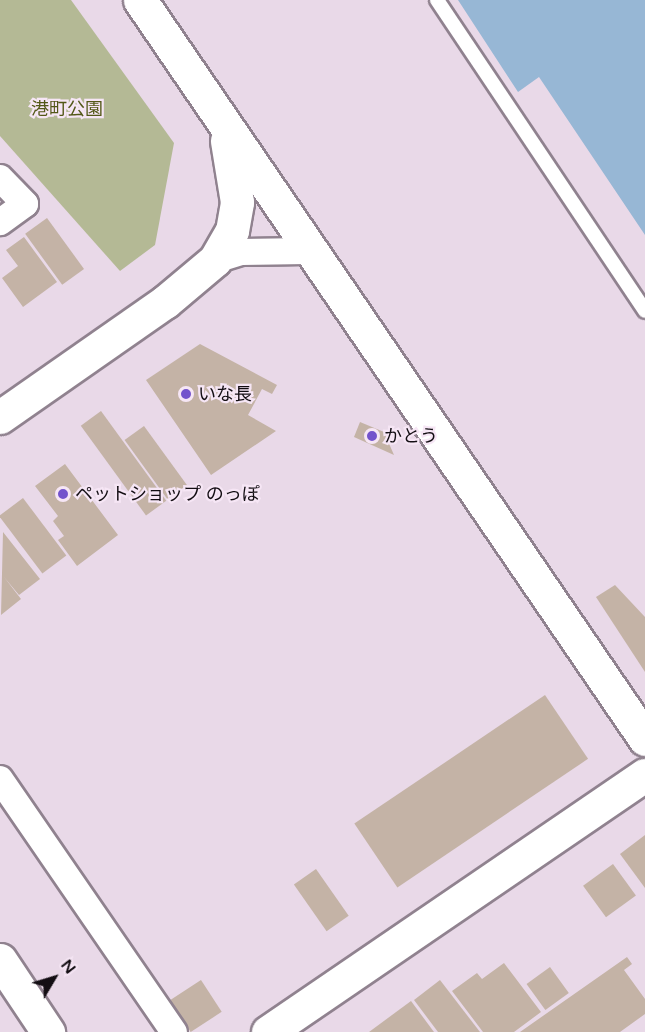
<!DOCTYPE html>
<meta charset="utf-8">
<style>
body{margin:0}
#map{position:relative;width:645px;height:1032px;overflow:hidden;background:#e9d9e8;font-family:"Varela Round","Noto Sans JP",sans-serif}
div>[style]{position:absolute}
[style*='--x']{left:calc(var(--x)*1px);top:calc(var(--y)*1px);width:calc(var(--w)*1px);rotate:calc(var(--a)*1deg)}
.green>*{inset:0;background:#b4b995}
.water>*{inset:0;background:#97b7d5}
.building>*{inset:0;background:#c4b3a6;transform-origin:0 0}
.roads{filter:drop-shadow(2px 0 #90828f) drop-shadow(-2px 0 #90828f) drop-shadow(0 2px #90828f) drop-shadow(0 -2px #90828f)}
.service>*{height:14px;margin:-7px;padding:0 7px;transform-origin:7px;border-radius:7px;background:#fff}
.minor>*{height:26px;margin:-13px;padding:0 13px;transform-origin:13px;border-radius:13px;background:#fff}
.tertiary>*{height:33px;margin:-16.5px;padding:0 16.5px;transform-origin:16.5px;border-radius:16.5px;background:#fff}
.primary>*{height:33px;margin:-16.5px;padding:0 16.5px;transform-origin:16.5px;border-radius:16.5px;background:#fff}
.dots>*{width:16px;height:16px;translate:-50% -50%;box-sizing:border-box;border:3px solid #f6e6f5;border-radius:50%}
span{translate:-50% -50%;white-space:nowrap;text-align:center;line-height:1.15;-webkit-text-stroke:4.5px #f6e6f5;paint-order:stroke}
.park-label{font-size:18px;color:#535818}
.poi-label{font-size:18px;color:#130e13}
.left{translate:0 -50%;text-align:left}
.north{position:absolute;left:24px;top:948px;width:60px;height:60px;-webkit-text-stroke:4px #f6e6f5;paint-order:stroke;rotate:52deg;font-size:16px;font-weight:700;line-height:24px;text-align:center;color:#130e13}
.north::after{content:'';display:block;margin:auto;width:21px;height:27px;background:#130e13;clip-path:polygon(50% 0,100% 100%,50% 72%,0 100%)}
</style>
<div id="map">
<div class="green">
<div style="clip-path:polygon(0 0,71px 0,174px 143px,155px 245px,120px 271px,0 136px)"></div>
</div>
<div class="water">
<div style="clip-path:polygon(458px 0,645px 0,645px 235px,539px 77px,518px 92px)"></div>
</div>
<div class="building">
<div style="left:47px;top:218px;width:63px;height:27px;rotate:54deg"></div>
<div style="clip-path:polygon(24px 237px,57px 282px,23px 307px,2px 278px,18px 266px,6px 250px)"></div>
<div style="clip-path:polygon(200px 344px,277px 385px,272px 394px,262px 389px,248px 415px,276px 431px,211px 475px,146px 380px)"></div>
<div style="left:101px;top:411px;width:111px;height:25px;rotate:54deg"></div>
<div style="clip-path:polygon(360px 422px,384px 432px,394px 455px,354px 437px)"></div>
<div style="left:144px;top:426px;width:73px;height:24px;rotate:54deg"></div>
<div style="clip-path:polygon(65px 464px,118px 535px,77px 566px,58px 540px,64px 536px,53px 521px,58px 516px,35px 486px)"></div>
<div style="left:23px;top:498px;width:72px;height:30px;rotate:53deg"></div>
<div style="clip-path:polygon(3px 532px,40px 579px,19px 595px,4px 577px,21px 599px,1px 615px)"></div>
<div style="clip-path:polygon(615px 585px,645px 617px,645px 672px,596px 597px)"></div>
<div style="left:545px;top:695px;width:77px;height:230px;rotate:56deg"></div>
<div style="clip-path:polygon(645px 835px,645px 888px,620px 854px)"></div>
<div style="left:613px;top:864px;width:39px;height:37px;rotate:54deg"></div>
<div style="left:316px;top:869px;width:57px;height:27px;rotate:55deg"></div>
<div style="clip-path:polygon(627px 957px,632px 964px,624px 970px,645px 999px,645px 1014px,620px 1032px,520px 1032px)"></div>
<div style="clip-path:polygon(504px 963px,541px 1012px,514px 1032px,483px 1032px,452px 991px,477px 973px,482px 979px)"></div>
<div style="left:550px;top:967px;width:32px;height:29px;rotate:54deg"></div>
<div style="left:201px;top:980px;width:38px;height:37px;rotate:57deg"></div>
<div style="clip-path:polygon(440px 980px,480px 1032px,438px 1032px,414px 1000px)"></div>
<div style="clip-path:polygon(411px 1001px,434px 1032px,369px 1032px)"></div>
</div>
<div class="roads">
<div class="service">
<div style="--x:437;--y:0;--w:374;--a:56.2"></div>
</div>
<div class="minor">
<div style="--x:0;--y:178;--w:36;--a:46"></div>
<div style="--x:25;--y:204;--w:31;--a:144"></div>
<div style="--x:215;--y:260;--w:27;--a:-17"></div>
<div style="--x:241;--y:252;--w:66;--a:-0.9"></div>
<div style="--x:0;--y:779;--w:307;--a:55.5"></div>
</div>
<div class="tertiary">
<div style="--x:140;--y:0;--w:895;--a:55.65"></div>
<div style="--x:0;--y:417;--w:201;--a:-34.9"></div>
<div style="--x:165;--y:302;--w:65;--a:-40"></div>
<div style="--x:215;--y:260;--w:34;--a:-60"></div>
<div style="--x:232;--y:231;--w:29;--a:-80"></div>
<div style="--x:237;--y:202;--w:62;--a:-99.3"></div>
<div style="--x:268;--y:1032;--w:456;--a:-34.3"></div>
</div>
<div class="primary">
<div style="--x:0;--y:960;--w:87;--a:56.3"></div>
</div>
</div>
<div class="dots">
<div style="left:186px;top:394px;background:#7353cc"></div>
<div style="left:372px;top:436px;background:#7353cc"></div>
<div style="left:63px;top:494px;background:#7353cc"></div>
</div>
<div class="park-label">
<span style="left:67px;top:109px">港町公園</span>
</div>
<div class="poi-label">
<span class="left" style="left:198px;top:394px">いな長</span>
<span class="left" style="left:384px;top:436px">かとう</span>
<span class="left" style="left:75px;top:494px">ペットショップ のっぽ</span>
</div>
<div class="north">N</div>
</div>
